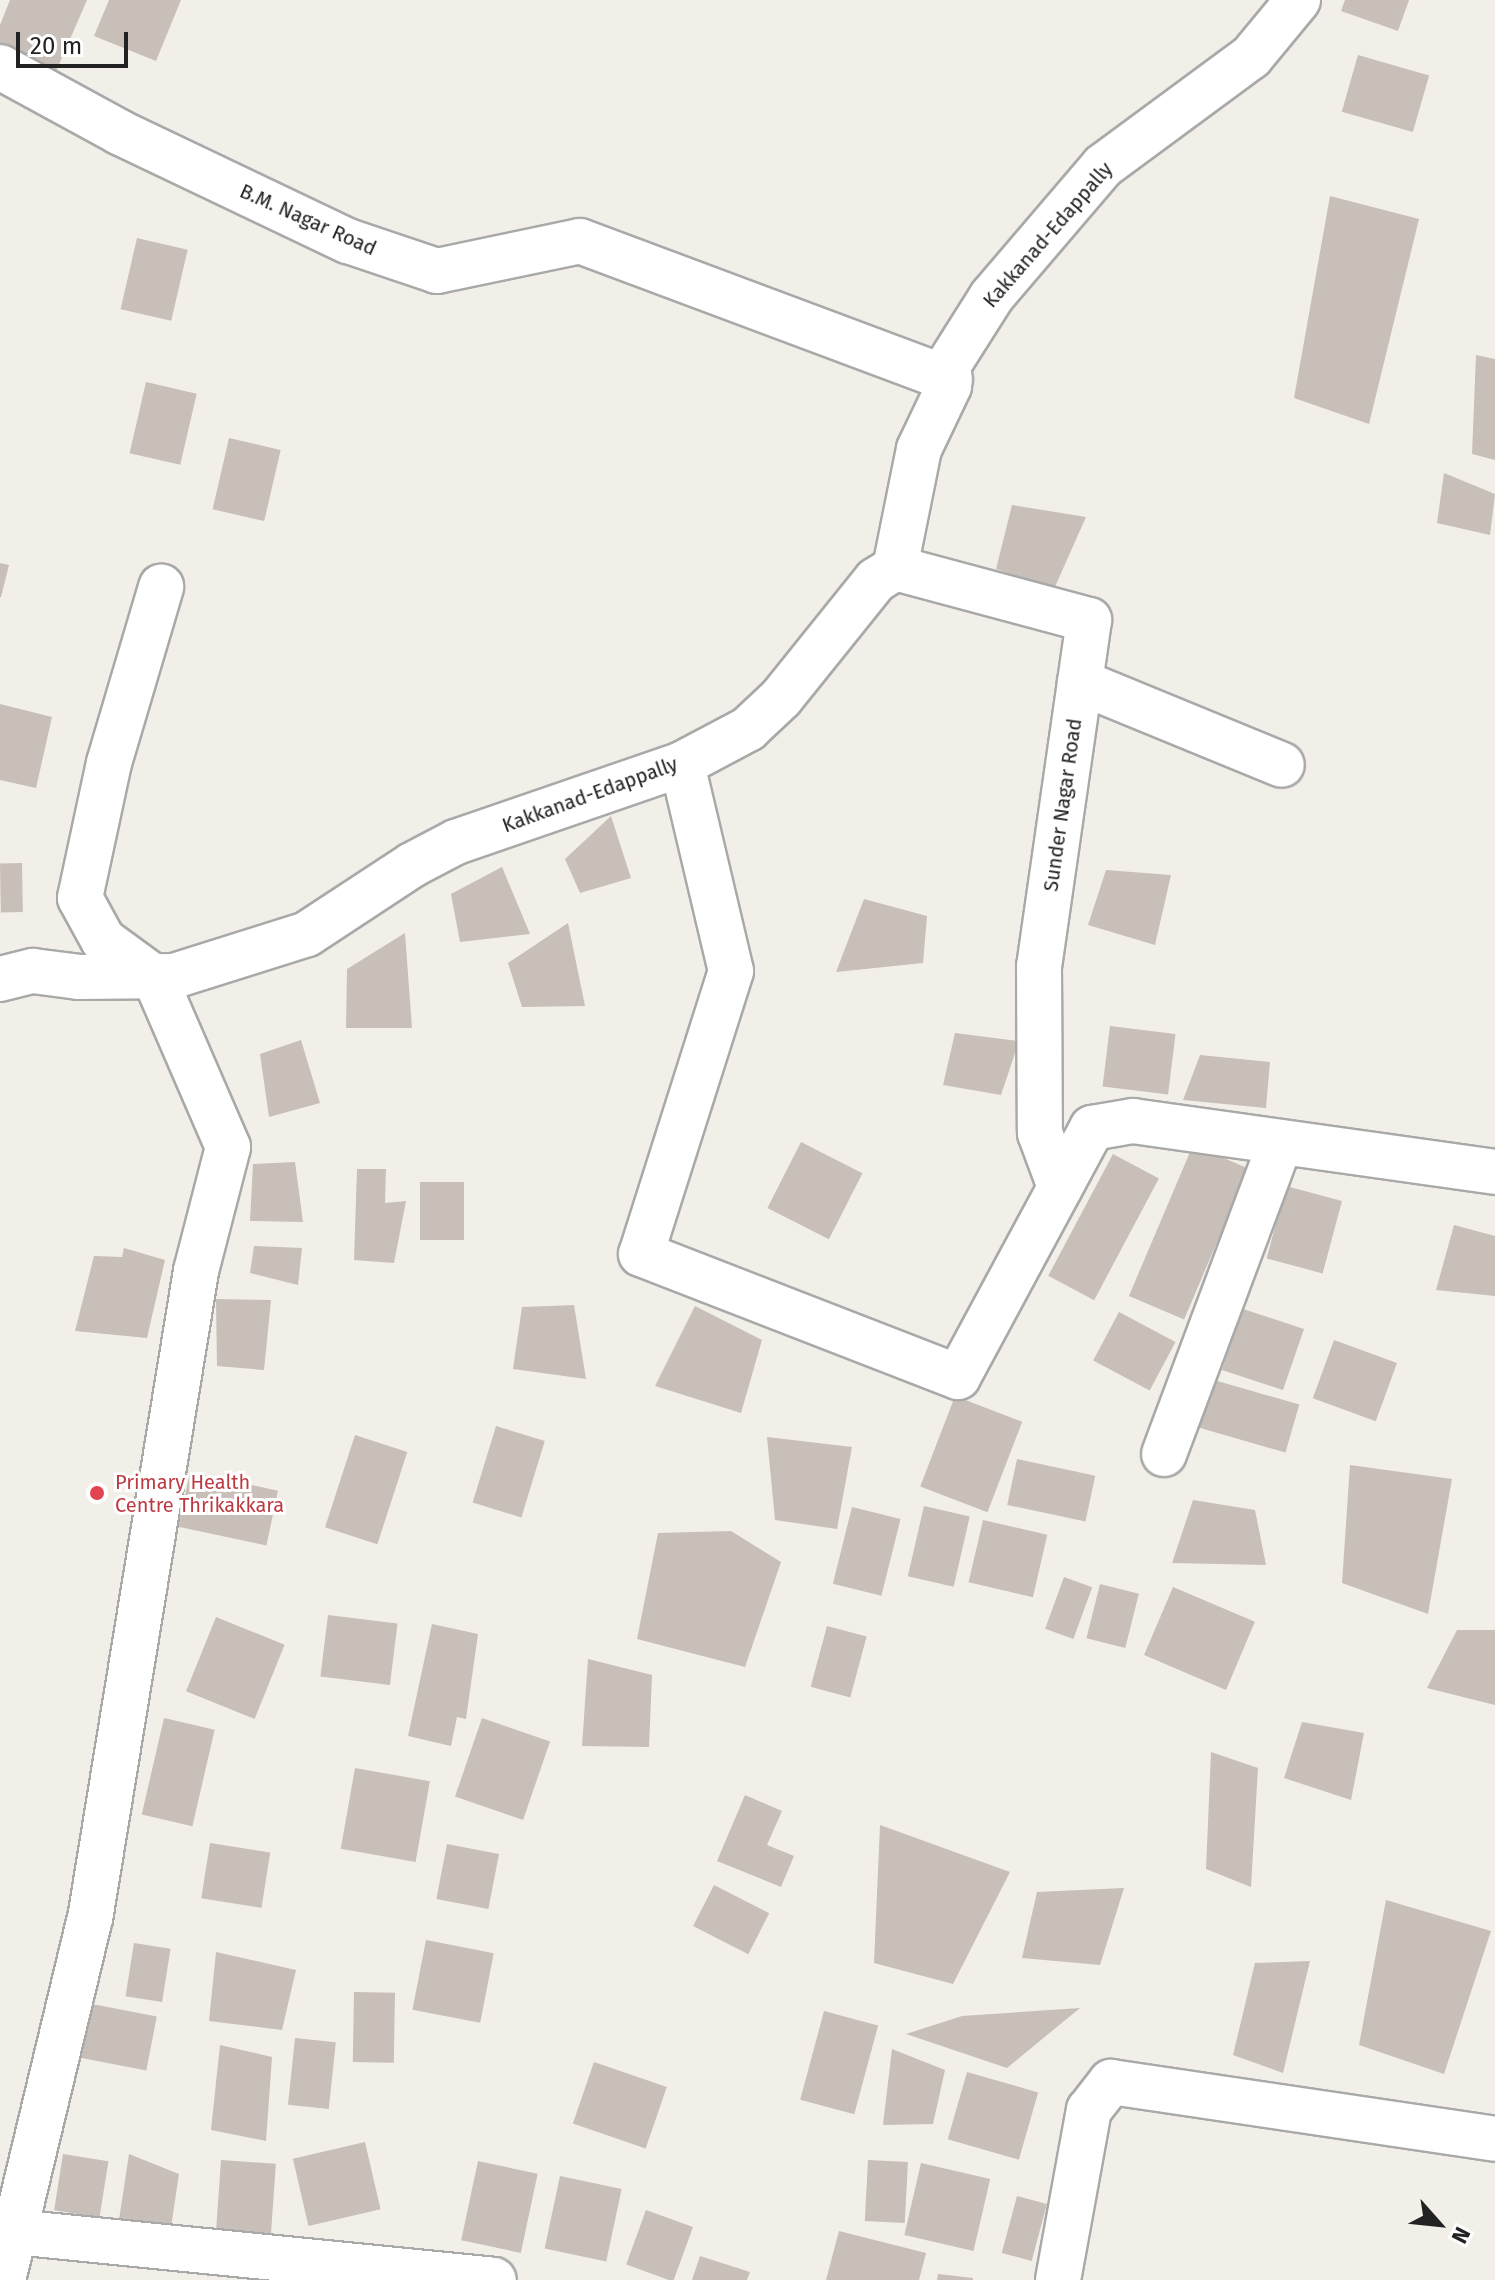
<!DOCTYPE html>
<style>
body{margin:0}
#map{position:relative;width:1495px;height:2280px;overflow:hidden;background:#f2efe9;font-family:"Fira Sans",sans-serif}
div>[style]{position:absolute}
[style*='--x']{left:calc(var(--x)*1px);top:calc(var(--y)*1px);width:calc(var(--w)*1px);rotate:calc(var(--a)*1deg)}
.building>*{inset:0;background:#c7bfb8;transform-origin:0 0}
.roads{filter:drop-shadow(2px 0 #a9a9a9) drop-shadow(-2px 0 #a9a9a9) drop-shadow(0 2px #a9a9a9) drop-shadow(0 -2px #a9a9a9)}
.minor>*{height:44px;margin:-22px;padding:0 22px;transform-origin:22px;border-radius:22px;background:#fff}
.dots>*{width:22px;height:22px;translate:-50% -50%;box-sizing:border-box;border:4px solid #fff;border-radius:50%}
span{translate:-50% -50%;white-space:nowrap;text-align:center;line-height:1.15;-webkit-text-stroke:6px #fff;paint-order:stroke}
.street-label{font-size:20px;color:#222}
.health-label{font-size:20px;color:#be3a42}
.left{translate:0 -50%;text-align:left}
.north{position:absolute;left:1399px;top:2184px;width:80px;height:80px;-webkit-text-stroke:6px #fff;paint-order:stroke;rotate:117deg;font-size:22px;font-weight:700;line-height:32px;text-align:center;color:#222}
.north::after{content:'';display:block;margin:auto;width:28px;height:36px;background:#222;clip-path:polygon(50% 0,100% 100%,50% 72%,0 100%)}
.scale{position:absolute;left:16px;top:32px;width:112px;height:36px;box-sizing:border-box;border:4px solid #222;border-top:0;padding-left:10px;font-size:24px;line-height:28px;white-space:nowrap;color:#222;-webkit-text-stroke:6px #fff;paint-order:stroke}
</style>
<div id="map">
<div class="building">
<div style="clip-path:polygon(10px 0,87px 0,54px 76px,0 53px,0 25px)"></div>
<div style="clip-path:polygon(109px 0,181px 0,156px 61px,94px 36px)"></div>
<div style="clip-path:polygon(1345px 0,1409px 0,1398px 31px,1341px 11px)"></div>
<div style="left:1358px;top:55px;width:74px;height:59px;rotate:16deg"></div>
<div style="clip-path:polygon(1330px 196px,1419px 219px,1369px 424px,1294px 398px)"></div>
<div style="left:137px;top:238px;width:52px;height:73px;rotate:13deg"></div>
<div style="clip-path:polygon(1476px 355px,1495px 359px,1495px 460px,1472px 454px)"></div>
<div style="left:146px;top:382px;width:52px;height:73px;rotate:13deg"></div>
<div style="left:229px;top:438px;width:53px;height:73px;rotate:13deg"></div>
<div style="clip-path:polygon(1444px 473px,1495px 494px,1490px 535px,1437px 523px)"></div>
<div style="clip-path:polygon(1012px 505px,1086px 517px,1054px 589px,996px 569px)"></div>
<div style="clip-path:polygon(0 563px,9px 565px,1px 597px,0 597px)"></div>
<div style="clip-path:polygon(0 704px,52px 717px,36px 788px,0 780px)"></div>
<div style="clip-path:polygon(611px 816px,631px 878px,580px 893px,565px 859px)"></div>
<div style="left:22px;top:863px;width:49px;height:22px;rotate:89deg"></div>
<div style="clip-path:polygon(502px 867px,530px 934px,460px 942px,451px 894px)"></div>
<div style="clip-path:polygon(1106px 870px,1171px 875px,1155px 945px,1088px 925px)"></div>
<div style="clip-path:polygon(864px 899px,927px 916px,923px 963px,836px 972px)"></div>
<div style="clip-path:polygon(568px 923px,585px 1006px,522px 1007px,508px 963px)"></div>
<div style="clip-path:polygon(405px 933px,412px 1028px,346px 1028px,347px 969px)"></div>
<div style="left:1110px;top:1026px;width:66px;height:61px;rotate:7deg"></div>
<div style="clip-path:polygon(955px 1033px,1019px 1041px,1001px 1095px,943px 1085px)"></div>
<div style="clip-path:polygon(301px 1040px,320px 1103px,269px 1117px,260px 1054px)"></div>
<div style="clip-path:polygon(1200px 1055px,1270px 1062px,1266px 1108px,1183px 1100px)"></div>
<div style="left:801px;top:1142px;width:69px;height:74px;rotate:27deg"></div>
<div style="left:1193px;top:1145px;width:60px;height:164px;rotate:23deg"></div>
<div style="left:1113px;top:1154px;width:52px;height:138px;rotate:28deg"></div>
<div style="clip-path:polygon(295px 1162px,303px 1222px,250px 1221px,253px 1164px)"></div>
<div style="clip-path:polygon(357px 1169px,386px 1169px,385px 1203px,406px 1201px,394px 1263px,354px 1260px)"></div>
<div style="left:420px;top:1182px;width:44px;height:58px"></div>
<div style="left:1286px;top:1186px;width:58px;height:75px;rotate:15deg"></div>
<div style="clip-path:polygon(1454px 1225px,1495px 1236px,1495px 1296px,1436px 1290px)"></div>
<div style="clip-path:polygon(254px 1246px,302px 1248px,298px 1285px,250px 1273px)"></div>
<div style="clip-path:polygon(124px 1248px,165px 1260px,147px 1338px,75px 1331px,94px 1256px,122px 1257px)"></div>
<div style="clip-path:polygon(216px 1299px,271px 1300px,264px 1370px,217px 1366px)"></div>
<div style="clip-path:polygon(1228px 1304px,1304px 1329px,1283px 1390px,1222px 1370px,1236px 1329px,1222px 1324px)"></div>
<div style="clip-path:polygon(574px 1305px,586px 1379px,513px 1369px,522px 1307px)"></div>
<div style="clip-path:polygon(695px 1306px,762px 1340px,741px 1413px,655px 1386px)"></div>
<div style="left:1119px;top:1312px;width:64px;height:55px;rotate:28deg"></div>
<div style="left:1334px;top:1340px;width:67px;height:62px;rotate:20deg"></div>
<div style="left:1207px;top:1378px;width:96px;height:50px;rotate:16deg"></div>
<div style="left:955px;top:1396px;width:72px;height:97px;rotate:21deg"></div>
<div style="left:496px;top:1426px;width:51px;height:80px;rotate:17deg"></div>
<div style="left:355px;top:1435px;width:55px;height:97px;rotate:18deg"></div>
<div style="clip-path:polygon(767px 1437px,852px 1447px,837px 1529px,775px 1520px)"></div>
<div style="left:1017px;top:1459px;width:80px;height:47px;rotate:12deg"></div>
<div style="clip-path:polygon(1350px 1465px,1452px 1479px,1428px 1614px,1342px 1583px)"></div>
<div style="left:190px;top:1472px;width:90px;height:56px;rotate:12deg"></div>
<div style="clip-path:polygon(1193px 1500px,1255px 1510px,1266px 1565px,1172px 1563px)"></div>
<div style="left:924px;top:1506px;width:47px;height:72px;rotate:13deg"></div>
<div style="left:852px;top:1507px;width:50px;height:79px;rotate:14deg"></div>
<div style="left:983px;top:1520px;width:66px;height:64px;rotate:13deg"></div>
<div style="clip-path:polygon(731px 1531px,781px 1562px,745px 1667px,637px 1639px,658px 1533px)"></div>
<div style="left:1064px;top:1577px;width:30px;height:55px;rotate:20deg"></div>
<div style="left:1100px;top:1584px;width:40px;height:56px;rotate:14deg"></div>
<div style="left:1173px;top:1587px;width:89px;height:74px;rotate:23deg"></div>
<div style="left:328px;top:1615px;width:70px;height:62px;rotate:7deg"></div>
<div style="left:216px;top:1617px;width:74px;height:80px;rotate:22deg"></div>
<div style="clip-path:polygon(432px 1624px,478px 1634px,466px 1719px,457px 1717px,451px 1746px,408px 1736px)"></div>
<div style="left:827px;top:1626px;width:41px;height:63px;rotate:15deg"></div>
<div style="clip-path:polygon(1457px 1630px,1495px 1630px,1495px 1705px,1427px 1688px)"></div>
<div style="clip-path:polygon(588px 1659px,652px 1675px,649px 1747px,582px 1746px)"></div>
<div style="left:164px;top:1718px;width:52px;height:99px;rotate:13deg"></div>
<div style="left:482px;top:1718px;width:72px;height:83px;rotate:19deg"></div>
<div style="clip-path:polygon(1302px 1722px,1364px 1733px,1351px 1800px,1284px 1778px)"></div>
<div style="clip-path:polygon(1211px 1752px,1258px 1768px,1251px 1887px,1206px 1869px)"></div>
<div style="left:355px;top:1768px;width:76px;height:82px;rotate:10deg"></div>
<div style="clip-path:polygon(745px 1795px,782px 1811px,767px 1845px,794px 1856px,781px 1887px,717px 1861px)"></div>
<div style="clip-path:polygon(880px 1825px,1010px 1872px,953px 1984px,874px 1963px)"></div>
<div style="left:210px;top:1843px;width:61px;height:56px;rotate:9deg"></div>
<div style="left:447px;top:1844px;width:53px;height:56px;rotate:11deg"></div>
<div style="left:714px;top:1885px;width:62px;height:46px;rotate:27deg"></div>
<div style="clip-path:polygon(1124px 1888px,1100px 1965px,1022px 1958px,1037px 1892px)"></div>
<div style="clip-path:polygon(1386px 1900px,1491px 1931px,1444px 2074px,1359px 2045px)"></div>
<div style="left:426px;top:1940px;width:69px;height:71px;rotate:11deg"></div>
<div style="left:134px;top:1943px;width:37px;height:54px;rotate:9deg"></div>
<div style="clip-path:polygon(216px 1952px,296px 1970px,282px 2030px,209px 2021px)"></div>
<div style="clip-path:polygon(1310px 1961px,1283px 2073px,1233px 2055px,1255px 1963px)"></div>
<div style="left:354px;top:1992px;width:41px;height:70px;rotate:1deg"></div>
<div style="left:92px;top:2004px;width:66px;height:55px;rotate:11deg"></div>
<div style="clip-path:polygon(1080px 2008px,1007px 2068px,906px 2034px,962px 2016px)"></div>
<div style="left:824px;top:2011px;width:56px;height:92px;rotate:15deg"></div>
<div style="left:295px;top:2038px;width:41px;height:67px;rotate:6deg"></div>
<div style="clip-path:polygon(220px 2045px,272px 2057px,266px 2141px,211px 2130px)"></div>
<div style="clip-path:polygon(892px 2049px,945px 2070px,933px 2124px,883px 2125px)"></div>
<div style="left:594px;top:2062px;width:77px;height:65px;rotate:19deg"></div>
<div style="left:967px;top:2072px;width:74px;height:70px;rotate:16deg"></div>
<div style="left:365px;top:2142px;width:69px;height:74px;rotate:77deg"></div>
<div style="left:63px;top:2154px;width:46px;height:57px;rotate:9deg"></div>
<div style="clip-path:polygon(129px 2154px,179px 2174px,171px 2227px,119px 2220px)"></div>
<div style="left:221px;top:2160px;width:55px;height:73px;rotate:4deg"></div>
<div style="left:868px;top:2160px;width:40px;height:61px;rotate:3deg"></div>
<div style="left:478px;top:2161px;width:61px;height:81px;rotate:12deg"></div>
<div style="left:921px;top:2163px;width:71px;height:74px;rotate:13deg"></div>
<div style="left:560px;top:2176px;width:63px;height:74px;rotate:12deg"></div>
<div style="left:1017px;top:2196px;width:31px;height:59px;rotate:15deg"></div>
<div style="left:646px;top:2210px;width:50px;height:58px;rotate:20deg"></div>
<div style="clip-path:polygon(839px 2231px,926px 2253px,919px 2280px,826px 2280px)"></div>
<div style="clip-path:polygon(700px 2256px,750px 2272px,747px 2280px,692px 2280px)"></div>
<div style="clip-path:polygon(938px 2274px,973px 2278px,973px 2280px,937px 2280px)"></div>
</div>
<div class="roads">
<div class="minor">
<div style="--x:0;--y:67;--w:136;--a:28.6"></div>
<div style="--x:119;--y:132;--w:254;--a:25.5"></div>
<div style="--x:348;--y:241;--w:94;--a:18.6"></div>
<div style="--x:437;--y:271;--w:146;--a:-11.8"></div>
<div style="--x:580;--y:241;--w:395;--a:20.5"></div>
<div style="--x:895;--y:568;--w:201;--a:15"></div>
<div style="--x:1089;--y:620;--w:350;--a:98.2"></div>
<div style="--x:1039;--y:966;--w:167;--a:89.7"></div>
<div style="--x:1040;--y:1133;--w:58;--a:69.7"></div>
<div style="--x:1080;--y:682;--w:218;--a:22.3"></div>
<div style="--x:682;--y:764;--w:213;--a:76.7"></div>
<div style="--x:731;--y:971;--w:297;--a:107.6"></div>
<div style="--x:641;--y:1254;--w:340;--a:21.2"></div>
<div style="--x:958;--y:1377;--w:283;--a:-61.7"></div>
<div style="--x:1092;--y:1128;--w:42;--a:-9.7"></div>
<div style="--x:1133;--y:1121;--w:366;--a:8"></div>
<div style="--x:0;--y:979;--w:34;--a:-14"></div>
<div style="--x:33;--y:971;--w:46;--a:7.4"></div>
<div style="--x:79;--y:977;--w:95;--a:-0.6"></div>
<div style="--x:174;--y:976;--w:139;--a:-17.5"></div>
<div style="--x:307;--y:934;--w:126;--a:-33.3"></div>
<div style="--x:412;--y:865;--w:50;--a:-27.6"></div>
<div style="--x:456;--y:842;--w:239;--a:-19"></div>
<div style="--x:682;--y:764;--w:75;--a:-27.9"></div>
<div style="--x:748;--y:729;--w:45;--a:-43.2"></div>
<div style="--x:781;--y:698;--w:151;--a:-51.2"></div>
<div style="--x:876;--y:580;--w:22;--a:-32"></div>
<div style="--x:895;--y:568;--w:121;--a:-78.6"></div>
<div style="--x:919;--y:449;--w:70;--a:-64.5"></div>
<div style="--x:949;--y:386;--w:22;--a:-90"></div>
<div style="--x:949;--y:364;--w:80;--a:-57.7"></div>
<div style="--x:992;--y:296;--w:171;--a:-49.5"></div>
<div style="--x:1103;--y:166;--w:184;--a:-36.4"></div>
<div style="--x:1251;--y:57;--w:74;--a:-50.5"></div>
<div style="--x:1164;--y:1454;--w:331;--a:-69.5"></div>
<div style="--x:15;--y:2232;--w:481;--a:5.7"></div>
<div style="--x:3;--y:2280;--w:371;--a:-76.5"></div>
<div style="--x:90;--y:1919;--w:657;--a:-80.71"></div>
<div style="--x:196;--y:1271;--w:128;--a:-75.5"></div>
<div style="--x:228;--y:1147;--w:184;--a:-113.4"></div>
<div style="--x:155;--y:978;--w:64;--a:-143.8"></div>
<div style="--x:103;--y:940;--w:48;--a:-118.7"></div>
<div style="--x:80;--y:898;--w:138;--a:-77.9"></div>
<div style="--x:109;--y:763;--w:184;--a:-73.5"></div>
<div style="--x:1058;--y:2280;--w:173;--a:-79.7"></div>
<div style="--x:1089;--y:2110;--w:36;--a:-52"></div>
<div style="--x:1111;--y:2082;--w:388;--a:8.4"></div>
</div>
</div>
<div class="dots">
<div style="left:97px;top:1493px;background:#e0444e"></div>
</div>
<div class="street-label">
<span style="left:308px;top:220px;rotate:24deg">B.M. Nagar Road</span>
<span style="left:1048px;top:235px;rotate:-49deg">Kakkanad-Edappally</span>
<span style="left:590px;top:795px;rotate:-20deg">Kakkanad-Edappally</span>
<span style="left:1063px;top:805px;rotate:-82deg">Sunder Nagar Road</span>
</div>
<div class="health-label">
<span class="left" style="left:115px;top:1494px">Primary Health<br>Centre Thrikakkara</span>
</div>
<div class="north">N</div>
<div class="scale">20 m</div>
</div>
